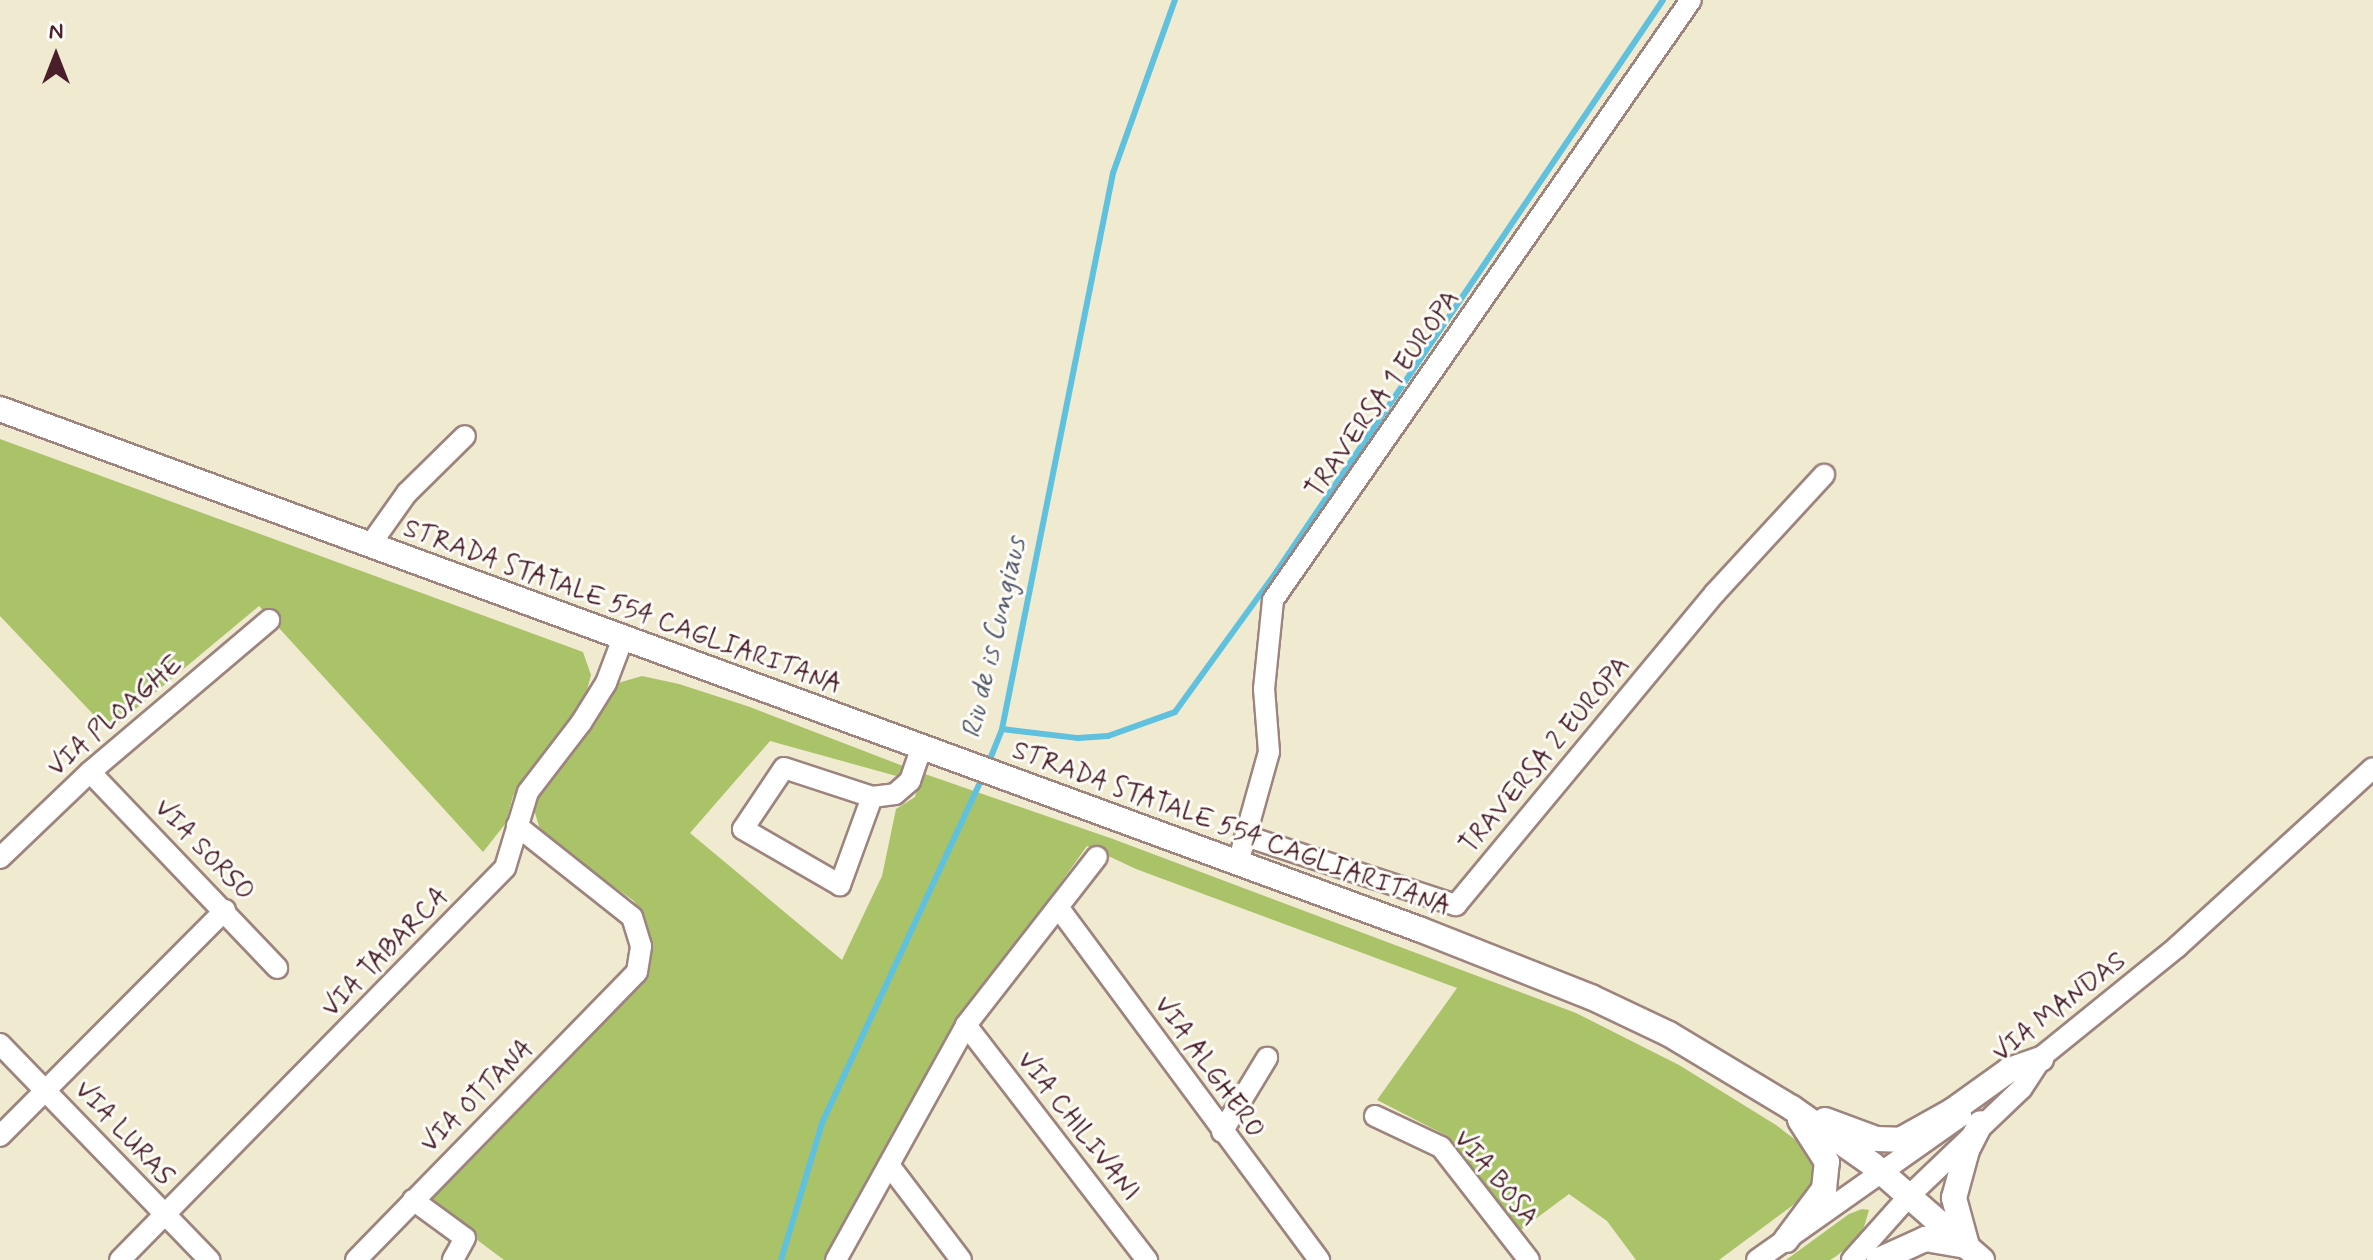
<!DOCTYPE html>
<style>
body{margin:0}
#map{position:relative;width:2373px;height:1260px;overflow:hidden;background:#f0ead1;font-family:Mynerve,sans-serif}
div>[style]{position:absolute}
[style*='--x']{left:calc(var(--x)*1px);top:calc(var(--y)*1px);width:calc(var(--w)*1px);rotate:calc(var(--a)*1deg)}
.green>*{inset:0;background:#aac369}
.stream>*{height:6px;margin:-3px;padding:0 3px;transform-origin:3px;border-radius:3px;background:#60c1de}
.roads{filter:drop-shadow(2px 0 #9d847e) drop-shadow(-2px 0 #9d847e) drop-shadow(0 2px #9d847e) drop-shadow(0 -2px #9d847e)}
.minor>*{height:20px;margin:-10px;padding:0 10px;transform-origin:10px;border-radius:10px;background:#fff}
.major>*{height:24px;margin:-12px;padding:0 12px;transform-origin:12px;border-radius:12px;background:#fff}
span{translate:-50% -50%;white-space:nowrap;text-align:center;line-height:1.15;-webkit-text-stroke:6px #fdfcf7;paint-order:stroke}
.street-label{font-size:26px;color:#4a1f2b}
.water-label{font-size:28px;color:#52586a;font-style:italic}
.north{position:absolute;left:16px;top:16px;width:80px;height:80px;-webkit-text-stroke:6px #fdfcf7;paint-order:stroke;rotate:0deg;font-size:22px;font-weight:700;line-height:32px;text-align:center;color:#4a1f2b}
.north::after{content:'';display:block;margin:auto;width:28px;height:36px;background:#4a1f2b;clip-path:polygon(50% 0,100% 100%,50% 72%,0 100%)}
</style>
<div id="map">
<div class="green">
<div style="clip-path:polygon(0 439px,583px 652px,591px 675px,585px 698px,531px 769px,513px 796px,506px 823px,483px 852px,259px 606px,109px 731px,0 616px)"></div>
<div style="clip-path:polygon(642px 676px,679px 684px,750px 707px,903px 766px,900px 777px,770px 741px,690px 833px,842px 960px,882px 876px,896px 809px,915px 797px,922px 773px,1113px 839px,1576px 1013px,1679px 1065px,1776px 1125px,1810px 1151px,1816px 1188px,1719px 1260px,1636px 1260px,1607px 1221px,1569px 1194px,1518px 1232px,1449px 1137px,1377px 1100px,1457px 988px,1136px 869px,1087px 846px,960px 1024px,824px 1260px,504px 1260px,428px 1203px,429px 1192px,649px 974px,646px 923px,634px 901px,542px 836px,535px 813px,530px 809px,535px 791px,608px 692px,618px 683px)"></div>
<div style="clip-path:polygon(1862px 1209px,1869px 1210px,1864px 1227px,1854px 1242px,1835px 1257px,1830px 1260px,1786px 1260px,1849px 1214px)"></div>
</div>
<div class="stream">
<div style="--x:1002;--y:729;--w:77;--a:6.8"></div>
<div style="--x:1078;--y:738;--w:30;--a:-4"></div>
<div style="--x:1108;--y:736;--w:71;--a:-19.7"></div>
<div style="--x:1175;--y:712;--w:174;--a:-54.1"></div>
<div style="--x:1277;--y:571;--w:689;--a:-55.94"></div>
<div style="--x:988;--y:764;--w:38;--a:-68"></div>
<div style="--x:1002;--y:729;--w:567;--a:-78.71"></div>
<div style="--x:1113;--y:173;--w:184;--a:-70.3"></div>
<div style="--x:781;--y:1260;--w:143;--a:-73.3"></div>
<div style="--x:822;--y:1123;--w:385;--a:-65.1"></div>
</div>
<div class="roads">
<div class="minor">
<div style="--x:370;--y:545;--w:64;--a:-54.6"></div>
<div style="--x:407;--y:493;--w:81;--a:-44.5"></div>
<div style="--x:90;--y:772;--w:271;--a:46.3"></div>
<div style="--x:872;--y:797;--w:94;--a:110"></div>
<div style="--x:840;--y:885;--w:112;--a:-150"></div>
<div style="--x:743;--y:829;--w:73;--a:-56.1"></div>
<div style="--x:784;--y:768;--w:93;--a:18.2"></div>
<div style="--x:872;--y:797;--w:23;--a:-7"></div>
<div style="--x:895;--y:794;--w:20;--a:-41"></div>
<div style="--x:910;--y:781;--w:36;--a:-71"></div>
<div style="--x:1246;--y:836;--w:221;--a:18.2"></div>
<div style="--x:1456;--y:905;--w:405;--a:-50.3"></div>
<div style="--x:1715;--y:593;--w:161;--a:-47.3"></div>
<div style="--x:0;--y:858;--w:124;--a:-43.7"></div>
<div style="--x:90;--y:772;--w:235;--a:-40.3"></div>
<div style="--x:1238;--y:863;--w:115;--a:-74.4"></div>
<div style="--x:1269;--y:752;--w:63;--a:-94.5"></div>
<div style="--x:1264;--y:689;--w:89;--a:-84.2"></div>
<div style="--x:1273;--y:600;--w:731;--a:-55.14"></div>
<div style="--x:1058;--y:907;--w:439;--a:53.5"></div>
<div style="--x:966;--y:1025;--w:297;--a:52.4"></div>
<div style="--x:0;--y:1044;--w:301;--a:45.9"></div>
<div style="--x:2029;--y:1067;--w:191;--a:-39"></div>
<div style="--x:2177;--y:947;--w:265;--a:-42.4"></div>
<div style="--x:1375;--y:1116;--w:73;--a:25.2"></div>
<div style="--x:1441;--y:1147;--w:143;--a:52.1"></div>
<div style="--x:1222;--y:1132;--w:87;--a:-58.7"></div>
<div style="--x:0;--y:1136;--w:319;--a:-45.1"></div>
<div style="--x:889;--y:1165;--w:119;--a:52.8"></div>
<div style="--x:413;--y:1200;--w:64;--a:36.2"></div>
<div style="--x:465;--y:1238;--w:25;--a:119"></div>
<div style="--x:120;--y:1260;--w:549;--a:-45.52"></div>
<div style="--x:505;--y:868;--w:79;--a:-73.2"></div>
<div style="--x:528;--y:792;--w:87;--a:-52.5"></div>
<div style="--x:581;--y:723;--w:47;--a:-58"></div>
<div style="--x:606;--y:683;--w:48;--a:-69.3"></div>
<div style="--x:356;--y:1260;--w:402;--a:-45.7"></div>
<div style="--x:637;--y:972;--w:26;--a:-81"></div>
<div style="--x:641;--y:946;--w:30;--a:-107"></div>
<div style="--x:632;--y:917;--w:147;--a:-141.6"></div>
<div style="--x:836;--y:1260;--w:269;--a:-61"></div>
<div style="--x:966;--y:1025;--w:213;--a:-52.1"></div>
<div style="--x:1757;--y:1260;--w:250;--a:-35.2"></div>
<div style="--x:1852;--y:1260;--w:86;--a:-48.3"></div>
<div style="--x:1909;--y:1196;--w:156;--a:-43.7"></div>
<div style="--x:2022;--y:1088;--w:35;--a:-57"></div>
</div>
<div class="major">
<div style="--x:0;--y:409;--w:1511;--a:20.13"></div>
<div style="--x:1419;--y:929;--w:185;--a:21.6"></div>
<div style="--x:1591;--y:997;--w:86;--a:25.4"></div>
<div style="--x:1669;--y:1034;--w:144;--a:31"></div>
<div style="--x:1792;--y:1108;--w:98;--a:35"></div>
<div style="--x:1872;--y:1164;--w:146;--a:41.1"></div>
<div style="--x:1825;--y:1120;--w:54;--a:20.4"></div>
<div style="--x:1876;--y:1139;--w:24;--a:2"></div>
<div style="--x:1900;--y:1140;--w:60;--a:-29.1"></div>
<div style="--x:1952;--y:1111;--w:70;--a:-35.7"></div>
<div style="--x:2009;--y:1070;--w:34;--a:-19"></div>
<div style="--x:1786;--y:1240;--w:64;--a:-53.3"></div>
<div style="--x:1824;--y:1189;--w:27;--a:-84"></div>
<div style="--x:1827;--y:1162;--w:50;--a:-122.7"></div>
<div style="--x:1967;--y:1246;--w:50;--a:-105.2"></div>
<div style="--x:1954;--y:1198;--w:50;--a:-74.8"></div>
<div style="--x:1967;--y:1150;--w:30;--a:-63"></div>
<div style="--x:1879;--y:1260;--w:51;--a:-24.5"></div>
<div style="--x:1925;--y:1239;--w:43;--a:9.5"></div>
</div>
</div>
<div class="street-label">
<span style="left:1384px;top:395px;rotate:-55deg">TRAVERSA 1 EUROPA</span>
<span style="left:622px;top:608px;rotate:20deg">STRADA STATALE 554 CAGLIARITANA</span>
<span style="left:116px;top:717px;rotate:-41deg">VIA PLOAGHE</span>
<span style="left:1546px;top:756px;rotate:-50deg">TRAVERSA 2 EUROPA</span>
<span style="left:1231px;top:830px;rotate:20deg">STRADA STATALE 554 CAGLIARITANA</span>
<span style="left:203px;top:851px;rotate:46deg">VIA SORSO</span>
<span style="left:386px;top:953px;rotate:-46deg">VIA TABARCA</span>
<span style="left:2060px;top:1008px;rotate:-38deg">VIA MANDAS</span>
<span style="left:1208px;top:1068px;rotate:54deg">VIA ALGHERO</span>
<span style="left:478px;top:1097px;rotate:-45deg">VIA OTTANA</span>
<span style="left:1077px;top:1127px;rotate:52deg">VIA CHILIVANI</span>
<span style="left:123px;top:1134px;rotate:47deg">VIA LURAS</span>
<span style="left:1495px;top:1179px;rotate:50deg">VIA BOSA</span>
</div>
<div class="water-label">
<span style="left:995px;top:638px;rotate:-77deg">Riu de is Cungiaus</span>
</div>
<div class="north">N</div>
</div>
